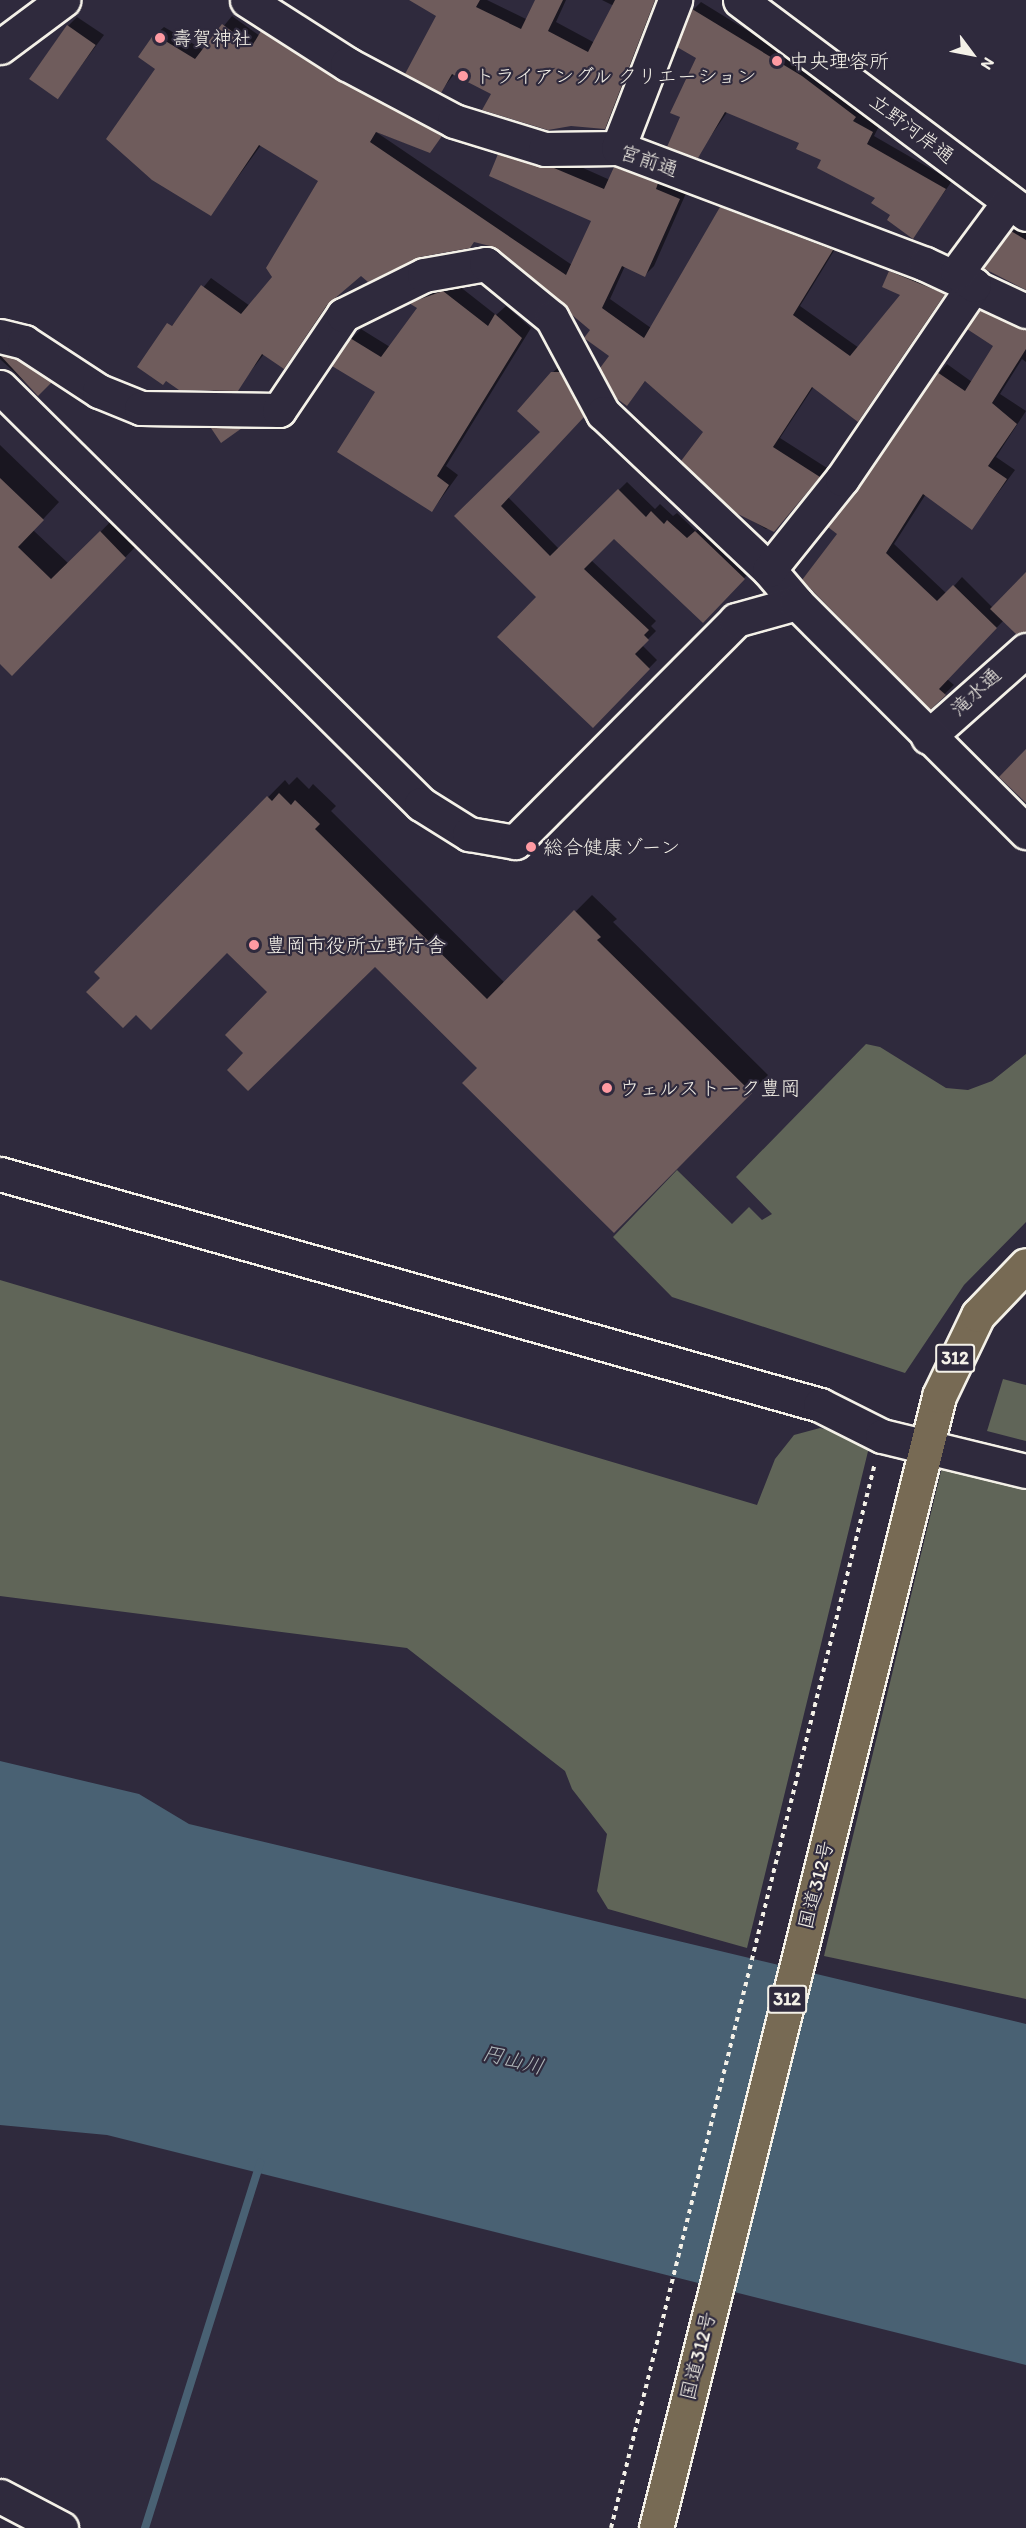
<!DOCTYPE html>
<meta charset="utf-8">
<style>
body{margin:0}
#map{position:relative;width:1026px;height:2528px;overflow:hidden;background:#2f2a3d;font-family:Itim,"Klee One",sans-serif}
div>[style]{position:absolute}
[style*='--x']{left:calc(var(--x)*1px);top:calc(var(--y)*1px);width:calc(var(--w)*1px);rotate:calc(var(--a)*1deg)}
.green>*{inset:0;background:#606558}
.water>*{inset:0;background:#496173}
.shadow>*{inset:0;background:#0007}
.stream>*{height:8px;margin:-4px;padding:0 4px;transform-origin:4px;border-radius:4px;background:#496173}
.building>*{inset:0;background:#6f5c5c;transform-origin:0 0}
.path>*{height:4px;margin-top:-2px;transform-origin:0;background:repeating-linear-gradient(90deg,#f4f1e8 0 4.5px,transparent 0 9px)}
.roads{filter:drop-shadow(2px 0 #f4f1e8) drop-shadow(-2px 0 #f4f1e8) drop-shadow(0 2px #f4f1e8) drop-shadow(0 -2px #f4f1e8)}
.street>*{height:33px;margin:-16.5px;padding:0 16.5px;transform-origin:16.5px;border-radius:16.5px;background:#2f2a3d}
.secondary>*{height:33px;margin:-16.5px;padding:0 16.5px;transform-origin:16.5px;border-radius:16.5px;background:#2f2a3d}
.highway>*{height:33px;margin:-16.5px;padding:0 16.5px;transform-origin:16.5px;border-radius:16.5px;background:#776a54}
.dots>*{width:16px;height:16px;translate:-50% -50%;box-sizing:border-box;border:3px solid #2f2a3d;border-radius:50%}
span{translate:-50% -50%;white-space:nowrap;text-align:center;line-height:1.15;-webkit-text-stroke:4.5px #2f2a3d;paint-order:stroke}
.shield-label span{padding:2px 4px;background:#2f2a3d;border:2px solid;border-radius:4px;-webkit-text-stroke-width:0}
.shield-label{font-size:18px;color:#f4f1e8;font-weight:700}
.poi-label{font-size:20px;color:#f4f1e8}
.left{translate:0 -50%;text-align:left}
.street-label{font-size:20px;color:#f4f1e8}
.water-label{font-size:21px;color:#b0b7b9;font-style:italic}
.north{position:absolute;left:942px;top:24px;width:60px;height:60px;-webkit-text-stroke:4px #2f2a3d;paint-order:stroke;rotate:122deg;font-size:16px;font-weight:700;line-height:24px;text-align:center;color:#f4f1e8}
.north::after{content:'';display:block;margin:auto;width:21px;height:27px;background:#f4f1e8;clip-path:polygon(50% 0,100% 100%,50% 72%,0 100%)}
</style>
<div id="map">
<div class="green">
<div style="clip-path:polygon(866px 1044px,880px 1047px,946px 1088px,968px 1090px,992px 1081px,1026px 1054px,1026px 1222px,964px 1285px,905px 1373px,672px 1297px,613px 1237px,677px 1170px,732px 1224px,749px 1207px,762px 1220px,772px 1214px,736px 1177px)"></div>
<div style="clip-path:polygon(0 1280px,757px 1505px,775px 1459px,794px 1435px,820px 1428px,871px 1439px,747px 1948px,608px 1909px,597px 1891px,607px 1834px,572px 1789px,565px 1771px,407px 1648px,0 1596px)"></div>
<div style="clip-path:polygon(1003px 1379px,1026px 1385px,1026px 1441px,987px 1431px)"></div>
<div style="clip-path:polygon(942px 1467px,1026px 1488px,1026px 1999px,824px 1956px)"></div>
</div>
<div class="water">
<div style="clip-path:polygon(0 1761px,139px 1794px,189px 1824px,1026px 2024px,1026px 2365px,107px 2135px,0 2125px)"></div>
</div>
<div class="shadow">
<div style="clip-path:polygon(412px 0,487px 0,528px 20px,537px 0,566px 0,556px 22px,595px 43px,614px 6px,602px 0,660px 0,613px 119px,604px 128px,455px 73px,441px 91px,438px 15px)"></div>
<div style="clip-path:polygon(701px 2px,810px 69px,863px 108px,859px 113px,880px 124px,874px 136px,952px 181px,913px 237px,877px 197px,801px 143px,728px 111px,697px 156px,682px 117px,698px 57px,693px 10px)"></div>
<div style="clip-path:polygon(232px 16px,260px 36px,271px 23px,449px 126px,430px 152px,376px 132px,572px 265px,593px 220px,499px 155px,508px 146px,563px 159px,610px 180px,624px 159px,687px 191px,654px 266px,645px 275px,625px 266px,610px 299px,651px 328px,730px 199px,840px 241px,800px 306px,859px 348px,903px 294px,884px 286px,899px 263px,953px 285px,858px 420px,814px 386px,780px 438px,827px 468px,777px 528px,766px 529px,737px 512px,705px 432px,646px 380px,627px 404px,611px 356px,592px 330px,492px 245px,475px 241px,361px 274px,334px 297px,284px 367px,264px 354px,237px 389px,179px 388px,139px 366px,211px 278px,250px 306px,274px 277px,320px 181px,261px 145px,211px 214px,157px 69px,155px 35px,164px 27px,204px 50px)"></div>
<div style="clip-path:polygon(77px 17px,104px 35px,58px 97px,68px 26px)"></div>
<div style="clip-path:polygon(1021px 223px,1026px 226px,1026px 290px,1012px 232px)"></div>
<div style="clip-path:polygon(454px 282px,496px 315px,506px 306px,531px 328px,446px 466px,458px 475px,432px 511px,351px 339px,361px 329px,390px 347px,419px 308px,412px 303px)"></div>
<div style="clip-path:polygon(990px 302px,1026px 317px,1026px 362px,1022px 359px,1000px 394px,1026px 411px,996px 457px,1015px 470px,972px 528px,926px 494px,894px 544px,947px 594px,962px 577px,993px 608px,1026px 574px,1026px 628px,1004px 620px,947px 679px,954px 685px,930px 708px,840px 533px,939px 373px,947px 364px,972px 382px,995px 345px,981px 311px)"></div>
<div style="clip-path:polygon(0 343px,59px 373px,38px 394px,0 359px)"></div>
<div style="clip-path:polygon(561px 365px,591px 408px,508px 497px,559px 549px,627px 482px,655px 509px,660px 504px,673px 516px,677px 513px,696px 531px,704px 524px,752px 570px,703px 620px,614px 537px,591px 560px,656px 621px,651px 626px,656px 631px,642px 645px,657px 660px,593px 726px,538px 597px,457px 516px,542px 431px,552px 373px)"></div>
<div style="clip-path:polygon(217px 424px,243px 425px,222px 441px,213px 428px)"></div>
<div style="clip-path:polygon(0 445px,59px 502px,33px 530px,69px 564px,117px 515px,142px 540px,12px 674px,0 662px)"></div>
<div style="clip-path:polygon(297px 777px,309px 789px,313px 784px,336px 806px,331px 811px,505px 983px,592px 895px,617px 919px,613px 922px,768px 1075px,614px 1231px,479px 1068px,375px 965px,246px 1053px,269px 992px,227px 951px,102px 978px,96px 972px,285px 780px,289px 785px)"></div>
</div>
<div class="stream">
<div style="--x:145;--y:2528;--w:383;--a:-72.5"></div>
</div>
<div class="building">
<div style="clip-path:polygon(409px 0,480px 0,476px 7px,521px 29px,535px 0,563px 0,548px 31px,588px 52px,615px 0,655px 0,605px 129px,571px 126px,548px 130px,482px 110px,491px 94px,452px 74px,441px 93px,405px 74px,436px 16px)"></div>
<div style="clip-path:polygon(692px 9px,802px 76px,856px 117px,853px 121px,873px 132px,867px 144px,946px 189px,913px 239px,887px 220px,890px 215px,871px 203px,875px 198px,817px 168px,821px 160px,796px 149px,799px 143px,725px 112px,698px 158px,667px 147px,680px 117px,670px 113px,696px 58px,677px 47px)"></div>
<div style="clip-path:polygon(222px 24px,252px 46px,261px 31px,442px 136px,430px 153px,376px 132px,370px 142px,566px 275px,591px 221px,489px 176px,498px 154px,554px 168px,604px 189px,614px 167px,658px 183px,656px 189px,680px 199px,645px 277px,622px 266px,602px 308px,644px 338px,720px 207px,833px 250px,793px 315px,850px 356px,900px 295px,882px 287px,889px 271px,945px 294px,858px 422px,812px 387px,773px 447px,820px 477px,774px 532px,736px 513px,681px 461px,703px 432px,645px 381px,627px 406px,616px 398px,600px 368px,609px 356px,584px 338px,590px 330px,490px 246px,474px 242px,470px 248px,420px 257px,368px 282px,361px 276px,327px 305px,284px 369px,262px 354px,238px 391px,179px 390px,166px 381px,163px 385px,137px 367px,167px 323px,172px 326px,201px 285px,241px 314px,272px 277px,266px 268px,318px 181px,259px 145px,211px 216px,152px 180px,106px 139px,155px 69px,138px 57px,154px 34px,195px 59px)"></div>
<div style="left:67px;top:25px;width:35px;height:66px;rotate:35deg"></div>
<div style="clip-path:polygon(1011px 231px,1026px 240px,1026px 290px,983px 268px)"></div>
<div style="clip-path:polygon(443px 291px,488px 326px,495px 314px,522px 338px,437px 476px,449px 485px,432px 512px,337px 452px,375px 392px,332px 366px,350px 338px,381px 357px,417px 308px,409px 303px)"></div>
<div style="clip-path:polygon(980px 310px,1026px 329px,1026px 349px,992px 403px,1017px 424px,988px 466px,1007px 479px,972px 530px,923px 494px,886px 553px,937px 601px,953px 585px,997px 628px,939px 689px,946px 695px,930px 710px,802px 580px,837px 534px,828px 527px,937px 372px,965px 391px,993px 346px,967px 329px)"></div>
<div style="clip-path:polygon(0 355px,16px 359px,52px 382px,38px 396px)"></div>
<div style="clip-path:polygon(551px 372px,560px 372px,584px 417px,501px 506px,550px 556px,618px 489px,646px 517px,651px 511px,664px 524px,667px 520px,687px 538px,695px 531px,745px 579px,703px 623px,614px 539px,584px 569px,649px 630px,644px 635px,649px 640px,635px 654px,650px 669px,593px 728px,497px 637px,536px 597px,454px 516px,540px 432px,517px 411px)"></div>
<div style="clip-path:polygon(211px 428px,242px 428px,221px 443px)"></div>
<div style="clip-path:polygon(0 478px,44px 520px,18px 547px,51px 579px,100px 531px,126px 558px,12px 676px,0 664px)"></div>
<div style="clip-path:polygon(1026px 572px,1026px 632px,1016px 634px,990px 609px)"></div>
<div style="clip-path:polygon(1026px 749px,1026px 803px,999px 777px)"></div>
<div style="clip-path:polygon(279px 793px,291px 805px,295px 800px,320px 824px,315px 829px,487px 999px,574px 910px,601px 937px,597px 940px,752px 1093px,614px 1233px,462px 1083px,477px 1068px,375px 967px,248px 1091px,227px 1070px,243px 1053px,225px 1035px,267px 992px,227px 953px,151px 1030px,136px 1015px,123px 1028px,86px 992px,100px 978px,94px 972px,267px 796px,272px 801px)"></div>
</div>
<div class="path">
<div style="--x:611;--y:2528;--w:1097;--a:-76.08"></div>
</div>
<div class="roads">
<div class="street">
<div style="--x:247;--y:0;--w:119;--a:32.6"></div>
<div style="--x:347;--y:64;--w:121;--a:28"></div>
<div style="--x:454;--y:121;--w:95;--a:17.1"></div>
<div style="--x:545;--y:149;--w:73;--a:-0.8"></div>
<div style="--x:618;--y:148;--w:328;--a:20.7"></div>
<div style="--x:925;--y:264;--w:111;--a:25"></div>
<div style="--x:740;--y:0;--w:357;--a:36.8"></div>
<div style="--x:618;--y:148;--w:159;--a:-68.9"></div>
<div style="--x:0;--y:336;--w:25;--a:14"></div>
<div style="--x:24;--y:342;--w:90;--a:33.2"></div>
<div style="--x:99;--y:391;--w:45;--a:22"></div>
<div style="--x:141;--y:408;--w:138;--a:0.8"></div>
<div style="--x:279;--y:410;--w:115;--a:-56"></div>
<div style="--x:343;--y:315;--w:90;--a:-26.3"></div>
<div style="--x:424;--y:275;--w:63;--a:-10.1"></div>
<div style="--x:486;--y:264;--w:85;--a:39.3"></div>
<div style="--x:552;--y:318;--w:108;--a:61.8"></div>
<div style="--x:603;--y:413;--w:228;--a:43.4"></div>
<div style="--x:769;--y:570;--w:43;--a:49.7"></div>
<div style="--x:769;--y:570;--w:117;--a:-51.3"></div>
<div style="--x:842;--y:479;--w:235;--a:-55.8"></div>
<div style="--x:974;--y:285;--w:21;--a:-143"></div>
<div style="--x:957;--y:272;--w:87;--a:-53.4"></div>
<div style="--x:928;--y:737;--w:131;--a:-41.6"></div>
<div style="--x:0;--y:1174;--w:852;--a:15.73"></div>
<div style="--x:820;--y:1405;--w:69;--a:26.6"></div>
<div style="--x:882;--y:1436;--w:148;--a:13.7"></div>
<div style="--x:0;--y:2496;--w:69;--a:27.7"></div>
</div>
<div class="secondary">
<div style="--x:0;--y:47;--w:79;--a:-36.7"></div>
<div style="--x:0;--y:387;--w:593;--a:44.73"></div>
<div style="--x:421;--y:804;--w:57;--a:32"></div>
<div style="--x:469;--y:834;--w:47;--a:9.9"></div>
<div style="--x:515;--y:842;--w:313;--a:-45.1"></div>
<div style="--x:736;--y:620;--w:63;--a:-15.6"></div>
<div style="--x:797;--y:603;--w:324;--a:45"></div>
</div>
<div class="highway">
<div style="--x:656;--y:2528;--w:1167;--a:-75.96"></div>
<div style="--x:939;--y:1396;--w:90;--a:-64.3"></div>
<div style="--x:978;--y:1315;--w:69;--a:-46.2"></div>
</div>
</div>
<div class="dots">
<div style="left:160px;top:38px;background:#ff9aa2"></div>
<div style="left:777px;top:61px;background:#ff9aa2"></div>
<div style="left:463px;top:76px;background:#ff9aa2"></div>
<div style="left:531px;top:847px;background:#ff9aa2"></div>
<div style="left:254px;top:945px;background:#ff9aa2"></div>
<div style="left:607px;top:1088px;background:#ff9aa2"></div>
</div>
<div class="shield-label">
<span style="left:955px;top:1358px">312</span>
<span style="left:787px;top:1999px">312</span>
</div>
<div class="poi-label">
<span class="left" style="left:172px;top:38px">壽賀神社</span>
<span class="left" style="left:789px;top:61px">中央理容所</span>
<span class="left" style="left:475px;top:76px">トライアングル クリエーション</span>
<span class="left" style="left:543px;top:847px">総合健康ゾーン</span>
<span class="left" style="left:266px;top:945px">豊岡市役所立野庁舎</span>
<span class="left" style="left:619px;top:1088px">ウェルストーク豊岡</span>
</div>
<div class="street-label">
<span style="left:912px;top:129px;rotate:37deg">立野河岸通</span>
<span style="left:649px;top:161px;rotate:19deg">宮前通</span>
<span style="left:976px;top:692px;rotate:-43deg">滝水通</span>
<span style="left:816px;top:1885px;rotate:-76deg">国道312号</span>
<span style="left:698px;top:2356px;rotate:-76deg">国道312号</span>
</div>
<div class="water-label">
<span style="left:513px;top:2060px;rotate:14deg">円山川</span>
</div>
<div class="north">N</div>
</div>
